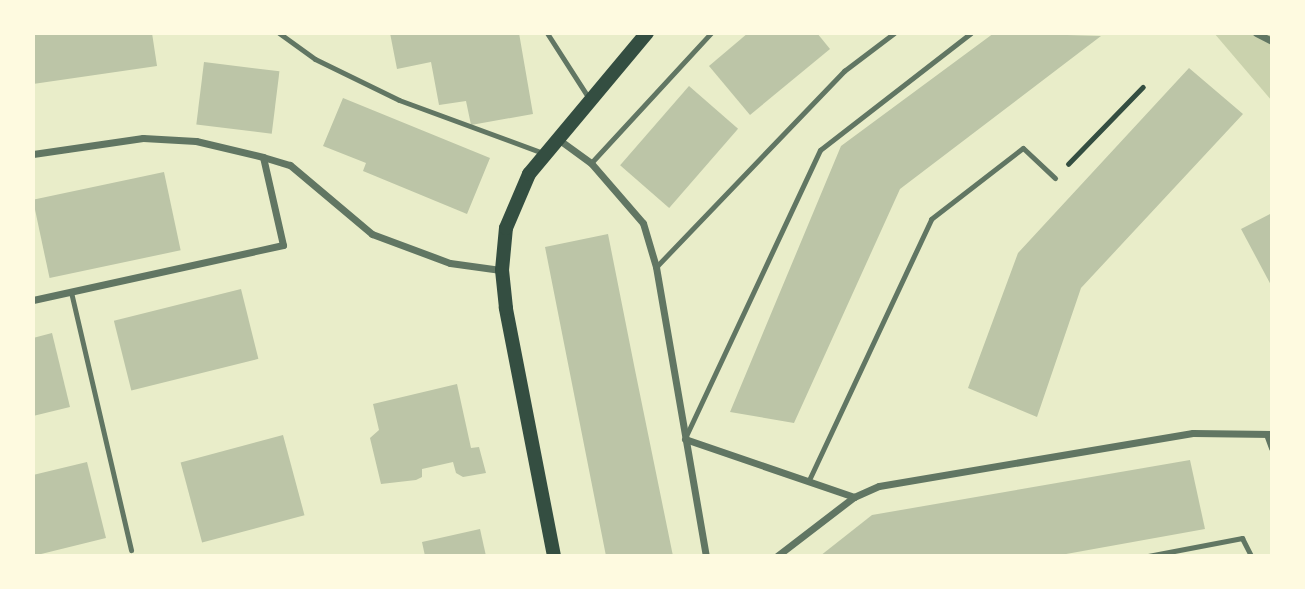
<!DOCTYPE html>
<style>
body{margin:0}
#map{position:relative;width:1305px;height:589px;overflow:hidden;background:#e9edc9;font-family:Georgia,serif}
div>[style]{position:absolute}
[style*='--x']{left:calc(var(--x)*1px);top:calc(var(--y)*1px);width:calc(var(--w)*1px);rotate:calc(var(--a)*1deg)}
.green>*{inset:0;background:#cad2ad}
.building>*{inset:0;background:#bcc5a7;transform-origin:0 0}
.path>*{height:4.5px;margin:-2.25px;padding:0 2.25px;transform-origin:2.25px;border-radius:2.25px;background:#344e41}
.service>*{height:5px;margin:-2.5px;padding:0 2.5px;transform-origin:2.5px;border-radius:2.5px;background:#617663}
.minor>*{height:7px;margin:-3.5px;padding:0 3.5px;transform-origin:3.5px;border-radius:3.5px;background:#617663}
.secondary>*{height:14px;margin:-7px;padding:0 7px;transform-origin:7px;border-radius:7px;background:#344e41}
span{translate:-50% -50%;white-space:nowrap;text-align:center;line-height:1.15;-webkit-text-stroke:7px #fefae0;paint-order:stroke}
.frame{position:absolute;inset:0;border:35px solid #fefae0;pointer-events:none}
</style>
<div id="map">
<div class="green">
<div style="clip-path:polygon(1214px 33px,1272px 33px,1272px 101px)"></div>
</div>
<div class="building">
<div style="clip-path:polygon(33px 33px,152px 33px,157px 66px,33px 84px)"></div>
<div style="clip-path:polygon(390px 33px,519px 33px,533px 114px,471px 125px,466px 101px,439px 105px,431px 62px,397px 69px)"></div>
<div style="clip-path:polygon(748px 33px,817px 33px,830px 49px,750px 115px,709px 66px)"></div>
<div style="clip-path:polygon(994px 33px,1101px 36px,900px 189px,794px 423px,730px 412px,841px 146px)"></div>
<div style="left:204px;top:62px;width:76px;height:63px;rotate:7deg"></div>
<div style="clip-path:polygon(1189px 68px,1243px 114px,1081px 288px,1037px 417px,968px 388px,1018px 253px)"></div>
<div style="left:689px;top:86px;width:65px;height:105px;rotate:41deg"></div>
<div style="clip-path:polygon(343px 98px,490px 158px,467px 214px,363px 171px,366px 163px,323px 146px)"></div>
<div style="left:164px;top:172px;width:80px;height:134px;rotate:78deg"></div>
<div style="clip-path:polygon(1272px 213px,1272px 287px,1241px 229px)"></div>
<div style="clip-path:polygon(608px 234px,635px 370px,673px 556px,606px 556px,545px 247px)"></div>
<div style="left:241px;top:289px;width:72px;height:131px;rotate:76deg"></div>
<div style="clip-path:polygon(52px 333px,70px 407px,33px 416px,33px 338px)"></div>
<div style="clip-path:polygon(457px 384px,471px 448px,479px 447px,486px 473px,463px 477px,456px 473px,453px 462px,422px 469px,422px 477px,416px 480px,381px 484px,370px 438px,379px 430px,373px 404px)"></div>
<div style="left:283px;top:435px;width:83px;height:106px;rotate:75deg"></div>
<div style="clip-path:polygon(1190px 460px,1205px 529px,1055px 556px,820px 556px,872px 515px)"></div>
<div style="clip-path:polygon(87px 462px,106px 538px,33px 556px,33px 475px)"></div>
<div style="clip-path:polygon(480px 529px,486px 556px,425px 556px,422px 542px)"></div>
</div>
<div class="path">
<div style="--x:1068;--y:164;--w:107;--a:-45.8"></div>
</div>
<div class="service">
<div style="--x:279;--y:33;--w:44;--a:35.8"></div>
<div style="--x:315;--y:59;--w:93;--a:26"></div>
<div style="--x:399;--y:100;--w:153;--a:20.2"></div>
<div style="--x:547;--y:33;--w:80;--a:57.3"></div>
<div style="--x:591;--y:163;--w:177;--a:-47.3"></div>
<div style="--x:656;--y:267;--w:272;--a:-46.2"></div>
<div style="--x:844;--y:71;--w:63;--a:-37.2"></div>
<div style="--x:71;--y:292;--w:265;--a:76.9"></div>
<div style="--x:686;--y:436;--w:316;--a:-64.9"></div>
<div style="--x:820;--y:150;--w:191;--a:-37.8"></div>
<div style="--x:809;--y:480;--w:288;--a:-64.9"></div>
<div style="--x:931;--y:219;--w:116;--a:-37.7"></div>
<div style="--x:1023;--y:148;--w:44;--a:43.2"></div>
<div style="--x:1148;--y:556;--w:96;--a:-10.8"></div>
<div style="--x:1242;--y:538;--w:20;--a:63"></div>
</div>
<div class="minor">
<div style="--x:1256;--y:33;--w:18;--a:27"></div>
<div style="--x:558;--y:139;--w:41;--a:36"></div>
<div style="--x:591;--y:163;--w:79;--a:49.1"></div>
<div style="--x:643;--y:223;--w:46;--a:73.5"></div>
<div style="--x:656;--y:267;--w:293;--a:80.2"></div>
<div style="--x:33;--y:154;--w:111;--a:-8.3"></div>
<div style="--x:143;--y:138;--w:53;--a:3.2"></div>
<div style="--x:196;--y:141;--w:69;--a:13.4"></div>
<div style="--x:263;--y:157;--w:28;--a:17"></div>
<div style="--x:290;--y:165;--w:107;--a:40.1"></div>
<div style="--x:372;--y:234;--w:83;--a:20.4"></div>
<div style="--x:450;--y:263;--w:51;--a:7.8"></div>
<div style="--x:33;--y:300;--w:256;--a:-12.4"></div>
<div style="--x:283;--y:245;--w:90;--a:-102.8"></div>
<div style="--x:1267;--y:434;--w:15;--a:70"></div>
<div style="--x:685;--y:439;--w:179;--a:18.9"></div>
<div style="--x:777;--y:556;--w:97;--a:-37.5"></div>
<div style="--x:854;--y:497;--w:27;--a:-24"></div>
<div style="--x:879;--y:486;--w:318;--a:-9.6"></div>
<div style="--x:1193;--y:433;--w:79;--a:0.7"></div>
</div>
<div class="secondary">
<div style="--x:554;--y:556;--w:253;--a:-101"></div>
<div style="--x:506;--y:308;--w:38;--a:-96"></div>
<div style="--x:502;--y:270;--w:42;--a:-84.6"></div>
<div style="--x:506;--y:228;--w:59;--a:-66.9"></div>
<div style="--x:529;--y:174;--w:184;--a:-50.1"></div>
</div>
<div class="frame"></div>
</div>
